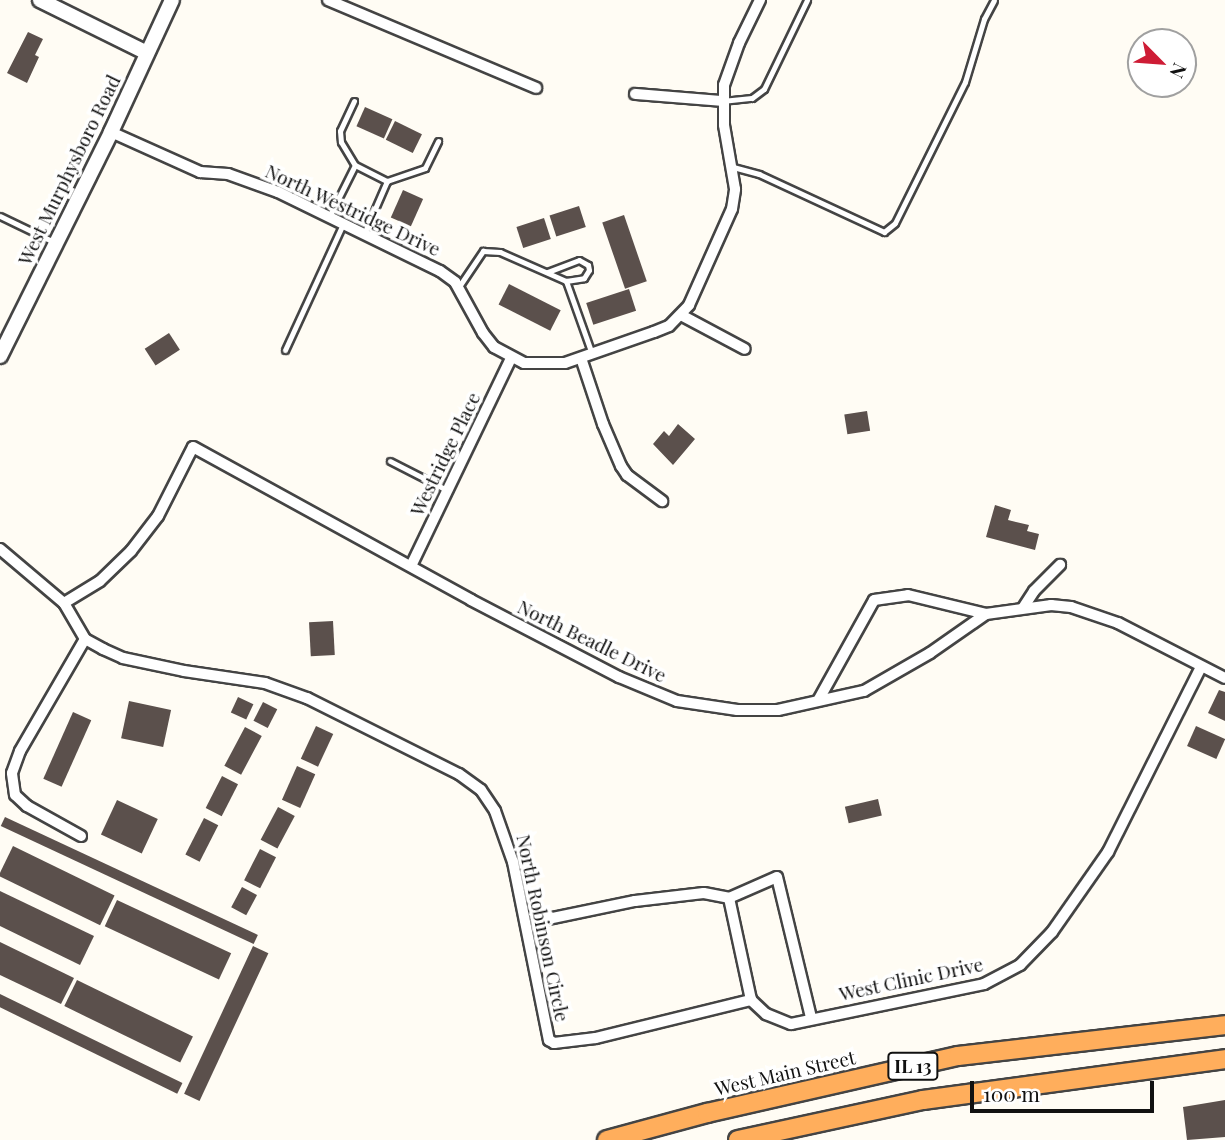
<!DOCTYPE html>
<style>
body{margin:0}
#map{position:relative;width:1225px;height:1140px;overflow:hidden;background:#fffcf4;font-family:"Playfair Display",serif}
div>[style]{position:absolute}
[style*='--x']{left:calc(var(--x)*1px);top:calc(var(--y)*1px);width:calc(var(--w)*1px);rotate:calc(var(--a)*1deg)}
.building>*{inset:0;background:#5b504c;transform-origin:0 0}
.roads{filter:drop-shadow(2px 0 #444) drop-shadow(-2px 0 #444) drop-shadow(0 2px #444) drop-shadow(0 -2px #444)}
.service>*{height:5px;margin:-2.5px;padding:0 2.5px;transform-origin:2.5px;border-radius:2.5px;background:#fff}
.minor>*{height:10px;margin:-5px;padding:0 5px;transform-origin:5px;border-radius:5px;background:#fff}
.tertiary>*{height:14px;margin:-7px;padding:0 7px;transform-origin:7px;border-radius:7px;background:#fff}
.trunk>*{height:18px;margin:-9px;padding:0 9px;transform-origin:9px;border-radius:9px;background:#ffae5c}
span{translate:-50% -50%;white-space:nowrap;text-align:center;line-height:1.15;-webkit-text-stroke:7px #fff;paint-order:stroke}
.shield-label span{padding:2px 5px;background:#fff;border:2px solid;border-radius:5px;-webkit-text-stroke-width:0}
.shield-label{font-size:18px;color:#111;font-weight:700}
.street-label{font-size:19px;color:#111}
.north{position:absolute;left:1127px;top:28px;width:70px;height:70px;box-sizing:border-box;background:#fff;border:2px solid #a0a0a0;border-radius:50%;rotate:115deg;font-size:19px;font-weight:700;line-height:28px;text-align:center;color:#111}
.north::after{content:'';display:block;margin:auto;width:24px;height:32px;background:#ce1c35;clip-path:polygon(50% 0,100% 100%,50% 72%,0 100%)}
.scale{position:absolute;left:970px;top:1081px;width:184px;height:32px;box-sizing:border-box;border:4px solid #111;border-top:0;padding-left:9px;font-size:21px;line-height:24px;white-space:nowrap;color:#111;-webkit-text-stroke:5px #fff;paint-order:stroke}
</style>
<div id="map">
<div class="building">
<div style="clip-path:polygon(28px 32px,43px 39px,35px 55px,39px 57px,27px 83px,7px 73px)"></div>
<div style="left:365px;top:107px;width:30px;height:21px;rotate:24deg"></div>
<div style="left:395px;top:121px;width:30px;height:21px;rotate:26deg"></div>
<div style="left:403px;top:190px;width:22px;height:30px;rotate:24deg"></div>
<div style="left:579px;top:206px;width:22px;height:31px;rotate:72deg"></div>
<div style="left:624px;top:215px;width:70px;height:23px;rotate:71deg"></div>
<div style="left:544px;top:218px;width:22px;height:29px;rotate:72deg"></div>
<div style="left:509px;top:284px;width:58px;height:23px;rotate:27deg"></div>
<div style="left:629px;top:289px;width:23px;height:45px;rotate:72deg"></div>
<div style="left:169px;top:333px;width:20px;height:29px;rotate:57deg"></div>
<div style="left:867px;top:411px;width:20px;height:23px;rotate:81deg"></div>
<div style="clip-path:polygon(678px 424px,695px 439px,673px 465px,653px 444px,664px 431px,669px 436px)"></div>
<div style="clip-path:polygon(995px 505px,1011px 510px,1008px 520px,1029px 525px,1027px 531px,1039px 534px,1035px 550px,986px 537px)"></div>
<div style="left:333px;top:621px;width:34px;height:24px;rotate:87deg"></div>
<div style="clip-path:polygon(1219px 690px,1225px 692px,1225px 721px,1208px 713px)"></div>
<div style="left:238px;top:697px;width:17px;height:17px;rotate:25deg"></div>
<div style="left:129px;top:701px;width:43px;height:38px;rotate:12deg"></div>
<div style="left:263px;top:702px;width:16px;height:21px;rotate:27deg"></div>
<div style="left:73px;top:712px;width:20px;height:73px;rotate:24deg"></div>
<div style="left:316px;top:726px;width:19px;height:36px;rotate:25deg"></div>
<div style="left:1196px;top:726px;width:32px;height:22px;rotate:24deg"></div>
<div style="left:245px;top:727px;width:19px;height:44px;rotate:28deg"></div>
<div style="left:297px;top:766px;width:20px;height:37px;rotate:24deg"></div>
<div style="left:222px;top:776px;width:18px;height:36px;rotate:27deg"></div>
<div style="left:878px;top:799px;width:17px;height:34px;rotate:77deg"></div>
<div style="left:117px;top:800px;width:45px;height:38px;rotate:25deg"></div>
<div style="left:278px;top:807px;width:19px;height:37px;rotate:28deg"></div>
<div style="left:5px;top:817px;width:279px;height:10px;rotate:25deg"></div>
<div style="left:204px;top:818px;width:16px;height:41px;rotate:27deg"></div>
<div style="left:13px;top:846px;width:113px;height:33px;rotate:26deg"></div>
<div style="left:260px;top:849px;width:18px;height:35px;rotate:27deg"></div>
<div style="left:242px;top:887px;width:17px;height:23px;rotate:28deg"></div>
<div style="clip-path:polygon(0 891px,94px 936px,80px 965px,0 926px)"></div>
<div style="left:117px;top:900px;width:126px;height:29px;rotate:25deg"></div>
<div style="clip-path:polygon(0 942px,74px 978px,61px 1004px,0 975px)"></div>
<div style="left:253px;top:946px;width:17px;height:163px;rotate:25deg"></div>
<div style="left:77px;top:980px;width:129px;height:29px;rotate:26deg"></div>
<div style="left:0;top:994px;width:203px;height:12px;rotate:26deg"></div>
<div style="clip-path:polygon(1225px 1100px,1225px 1137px,1187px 1140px,1183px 1107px)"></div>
</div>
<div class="roads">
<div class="service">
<div style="--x:354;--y:101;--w:33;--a:115"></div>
<div style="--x:340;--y:131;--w:11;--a:85"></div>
<div style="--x:341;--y:142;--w:27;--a:59"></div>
<div style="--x:355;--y:165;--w:36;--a:27"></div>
<div style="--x:722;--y:101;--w:30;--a:-6"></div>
<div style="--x:752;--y:98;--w:15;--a:-37"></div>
<div style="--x:764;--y:89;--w:99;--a:-64.2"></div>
<div style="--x:733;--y:167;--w:27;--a:15"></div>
<div style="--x:759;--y:174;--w:138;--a:24.9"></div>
<div style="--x:884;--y:232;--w:14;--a:-39"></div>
<div style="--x:895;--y:223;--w:157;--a:-63.6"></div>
<div style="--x:965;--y:82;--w:66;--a:-73.2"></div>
<div style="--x:984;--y:19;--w:21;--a:-62"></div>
<div style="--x:0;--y:216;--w:62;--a:25.7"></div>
<div style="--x:329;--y:217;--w:58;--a:-63.4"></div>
<div style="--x:364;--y:234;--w:58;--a:-66.5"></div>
<div style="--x:387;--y:181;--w:40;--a:-18.9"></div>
<div style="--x:425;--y:168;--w:30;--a:-64"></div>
<div style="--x:566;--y:281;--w:77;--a:70.4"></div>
<div style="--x:458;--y:288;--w:45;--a:-56"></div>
<div style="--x:483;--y:251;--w:17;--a:3"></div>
<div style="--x:500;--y:252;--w:72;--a:23.7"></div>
<div style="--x:566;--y:281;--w:18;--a:-9"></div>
<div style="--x:584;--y:278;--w:9;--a:-58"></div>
<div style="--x:589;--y:270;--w:5;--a:-101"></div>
<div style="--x:588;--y:265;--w:10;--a:-151"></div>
<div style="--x:579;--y:260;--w:34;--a:159"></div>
<div style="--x:285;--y:350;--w:139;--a:-65.3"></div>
<div style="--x:390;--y:461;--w:64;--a:27"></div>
</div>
<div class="minor">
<div style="--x:328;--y:0;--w:226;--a:22.9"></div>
<div style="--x:635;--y:94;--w:87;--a:4.6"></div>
<div style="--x:111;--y:132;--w:98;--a:24.2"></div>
<div style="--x:200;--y:172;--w:28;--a:4"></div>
<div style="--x:228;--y:174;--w:53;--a:19.8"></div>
<div style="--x:278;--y:192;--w:180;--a:26"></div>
<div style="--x:440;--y:271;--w:19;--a:36"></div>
<div style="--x:455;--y:282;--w:58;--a:61.2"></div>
<div style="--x:483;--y:333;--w:18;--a:52"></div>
<div style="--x:494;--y:347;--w:34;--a:28"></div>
<div style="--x:524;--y:363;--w:41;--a:0"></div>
<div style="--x:565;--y:363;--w:94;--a:-19.2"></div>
<div style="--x:654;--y:332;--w:16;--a:-22"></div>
<div style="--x:669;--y:326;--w:29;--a:-46"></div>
<div style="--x:689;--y:305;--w:105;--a:-65.9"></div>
<div style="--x:732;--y:209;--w:20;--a:-81"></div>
<div style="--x:735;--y:189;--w:65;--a:-99.8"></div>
<div style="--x:724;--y:125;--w:40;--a:-90"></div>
<div style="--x:724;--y:85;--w:45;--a:-70.3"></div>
<div style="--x:739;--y:43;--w:48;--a:-64"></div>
<div style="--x:681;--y:315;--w:72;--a:28"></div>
<div style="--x:581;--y:358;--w:70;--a:71.6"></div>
<div style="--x:603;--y:424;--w:46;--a:66.8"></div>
<div style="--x:621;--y:466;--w:11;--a:56"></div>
<div style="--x:627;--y:475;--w:44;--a:36.6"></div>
<div style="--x:0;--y:549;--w:84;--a:40.2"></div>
<div style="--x:64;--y:603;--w:42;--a:59.7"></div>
<div style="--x:85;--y:639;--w:21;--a:29"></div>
<div style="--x:103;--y:649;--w:22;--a:24"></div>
<div style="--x:123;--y:658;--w:62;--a:12"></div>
<div style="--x:184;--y:671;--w:82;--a:8.4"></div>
<div style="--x:265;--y:683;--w:45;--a:19.7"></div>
<div style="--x:307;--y:698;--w:170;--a:26.6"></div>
<div style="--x:459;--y:774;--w:27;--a:36"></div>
<div style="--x:481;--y:790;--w:25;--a:56"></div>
<div style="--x:495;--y:811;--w:54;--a:70.6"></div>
<div style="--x:513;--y:862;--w:182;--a:78.6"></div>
<div style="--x:549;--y:1040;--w:6;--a:31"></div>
<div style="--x:554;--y:1043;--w:42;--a:-6.8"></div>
<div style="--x:596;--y:1038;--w:160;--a:-13.8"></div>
<div style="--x:411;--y:566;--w:231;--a:-64.3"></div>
<div style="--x:64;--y:603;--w:42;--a:-31.4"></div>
<div style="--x:100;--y:581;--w:43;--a:-44.1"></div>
<div style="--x:131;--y:551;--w:44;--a:-52.4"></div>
<div style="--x:158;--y:516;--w:77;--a:-63.1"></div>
<div style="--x:193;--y:447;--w:317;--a:28.8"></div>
<div style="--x:471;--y:600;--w:167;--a:27.5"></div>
<div style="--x:619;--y:677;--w:63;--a:22.5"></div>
<div style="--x:677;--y:701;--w:61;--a:8.5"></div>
<div style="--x:737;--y:710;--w:41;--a:0"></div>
<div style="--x:778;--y:710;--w:88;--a:-12.5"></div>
<div style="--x:864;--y:691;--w:76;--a:-29.9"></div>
<div style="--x:930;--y:653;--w:68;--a:-34.9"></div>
<div style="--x:986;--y:614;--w:66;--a:-7.9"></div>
<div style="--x:1051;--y:605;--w:20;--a:6"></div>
<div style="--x:1071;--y:607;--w:50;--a:18.8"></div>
<div style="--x:1118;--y:623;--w:120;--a:27.2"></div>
<div style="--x:1023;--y:608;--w:20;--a:-57"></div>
<div style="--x:1034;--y:591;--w:37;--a:-45"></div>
<div style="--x:819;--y:699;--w:113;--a:-60.9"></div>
<div style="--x:874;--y:600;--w:34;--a:-8"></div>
<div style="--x:908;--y:595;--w:80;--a:13.7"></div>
<div style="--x:81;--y:836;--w:62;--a:-150.9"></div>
<div style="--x:27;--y:806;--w:16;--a:-137"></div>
<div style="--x:15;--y:795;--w:22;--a:-98"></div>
<div style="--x:12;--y:773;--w:23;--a:-70"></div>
<div style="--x:20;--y:751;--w:129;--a:-59.9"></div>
<div style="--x:729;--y:898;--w:104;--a:77.8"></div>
<div style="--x:543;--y:920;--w:94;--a:-11.7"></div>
<div style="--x:635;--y:901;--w:69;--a:-6.6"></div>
<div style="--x:704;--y:893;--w:25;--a:11"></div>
<div style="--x:729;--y:898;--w:52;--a:-23.6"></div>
<div style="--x:777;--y:877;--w:145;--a:76.4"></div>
<div style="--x:751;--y:1000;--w:21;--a:43"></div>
<div style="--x:766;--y:1014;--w:27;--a:22"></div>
<div style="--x:791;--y:1024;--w:197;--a:-11.7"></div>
<div style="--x:984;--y:984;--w:41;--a:-27.8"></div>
<div style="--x:1020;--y:965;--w:46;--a:-45.9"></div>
<div style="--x:1052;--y:932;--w:98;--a:-55"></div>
<div style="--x:1108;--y:852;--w:207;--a:-63.3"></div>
</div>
<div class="tertiary">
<div style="--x:40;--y:0;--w:117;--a:26.3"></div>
<div style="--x:0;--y:356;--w:250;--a:-63.6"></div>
<div style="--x:111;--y:132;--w:145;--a:-65.2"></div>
</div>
<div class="trunk">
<div style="--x:607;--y:1140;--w:104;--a:-15.1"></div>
<div style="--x:707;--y:1113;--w:257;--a:-12.8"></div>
<div style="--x:958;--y:1056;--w:269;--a:-6.6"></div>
<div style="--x:738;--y:1140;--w:189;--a:-12.2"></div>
<div style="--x:923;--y:1100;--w:305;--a:-7.7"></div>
</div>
</div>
<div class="shield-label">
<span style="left:913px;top:1066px">IL 13</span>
</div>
<div class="street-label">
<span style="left:69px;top:170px;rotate:-64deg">West Murphysboro Road</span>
<span style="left:353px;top:210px;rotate:25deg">North Westridge Drive</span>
<span style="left:445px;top:454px;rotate:-64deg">Westridge Place</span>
<span style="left:592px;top:641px;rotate:26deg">North Beadle Drive</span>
<span style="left:543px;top:928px;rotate:78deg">North Robinson Circle</span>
<span style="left:911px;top:979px;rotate:-12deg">West Clinic Drive</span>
<span style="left:785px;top:1073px;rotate:-13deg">West Main Street</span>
</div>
<div class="north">N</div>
<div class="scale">100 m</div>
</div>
